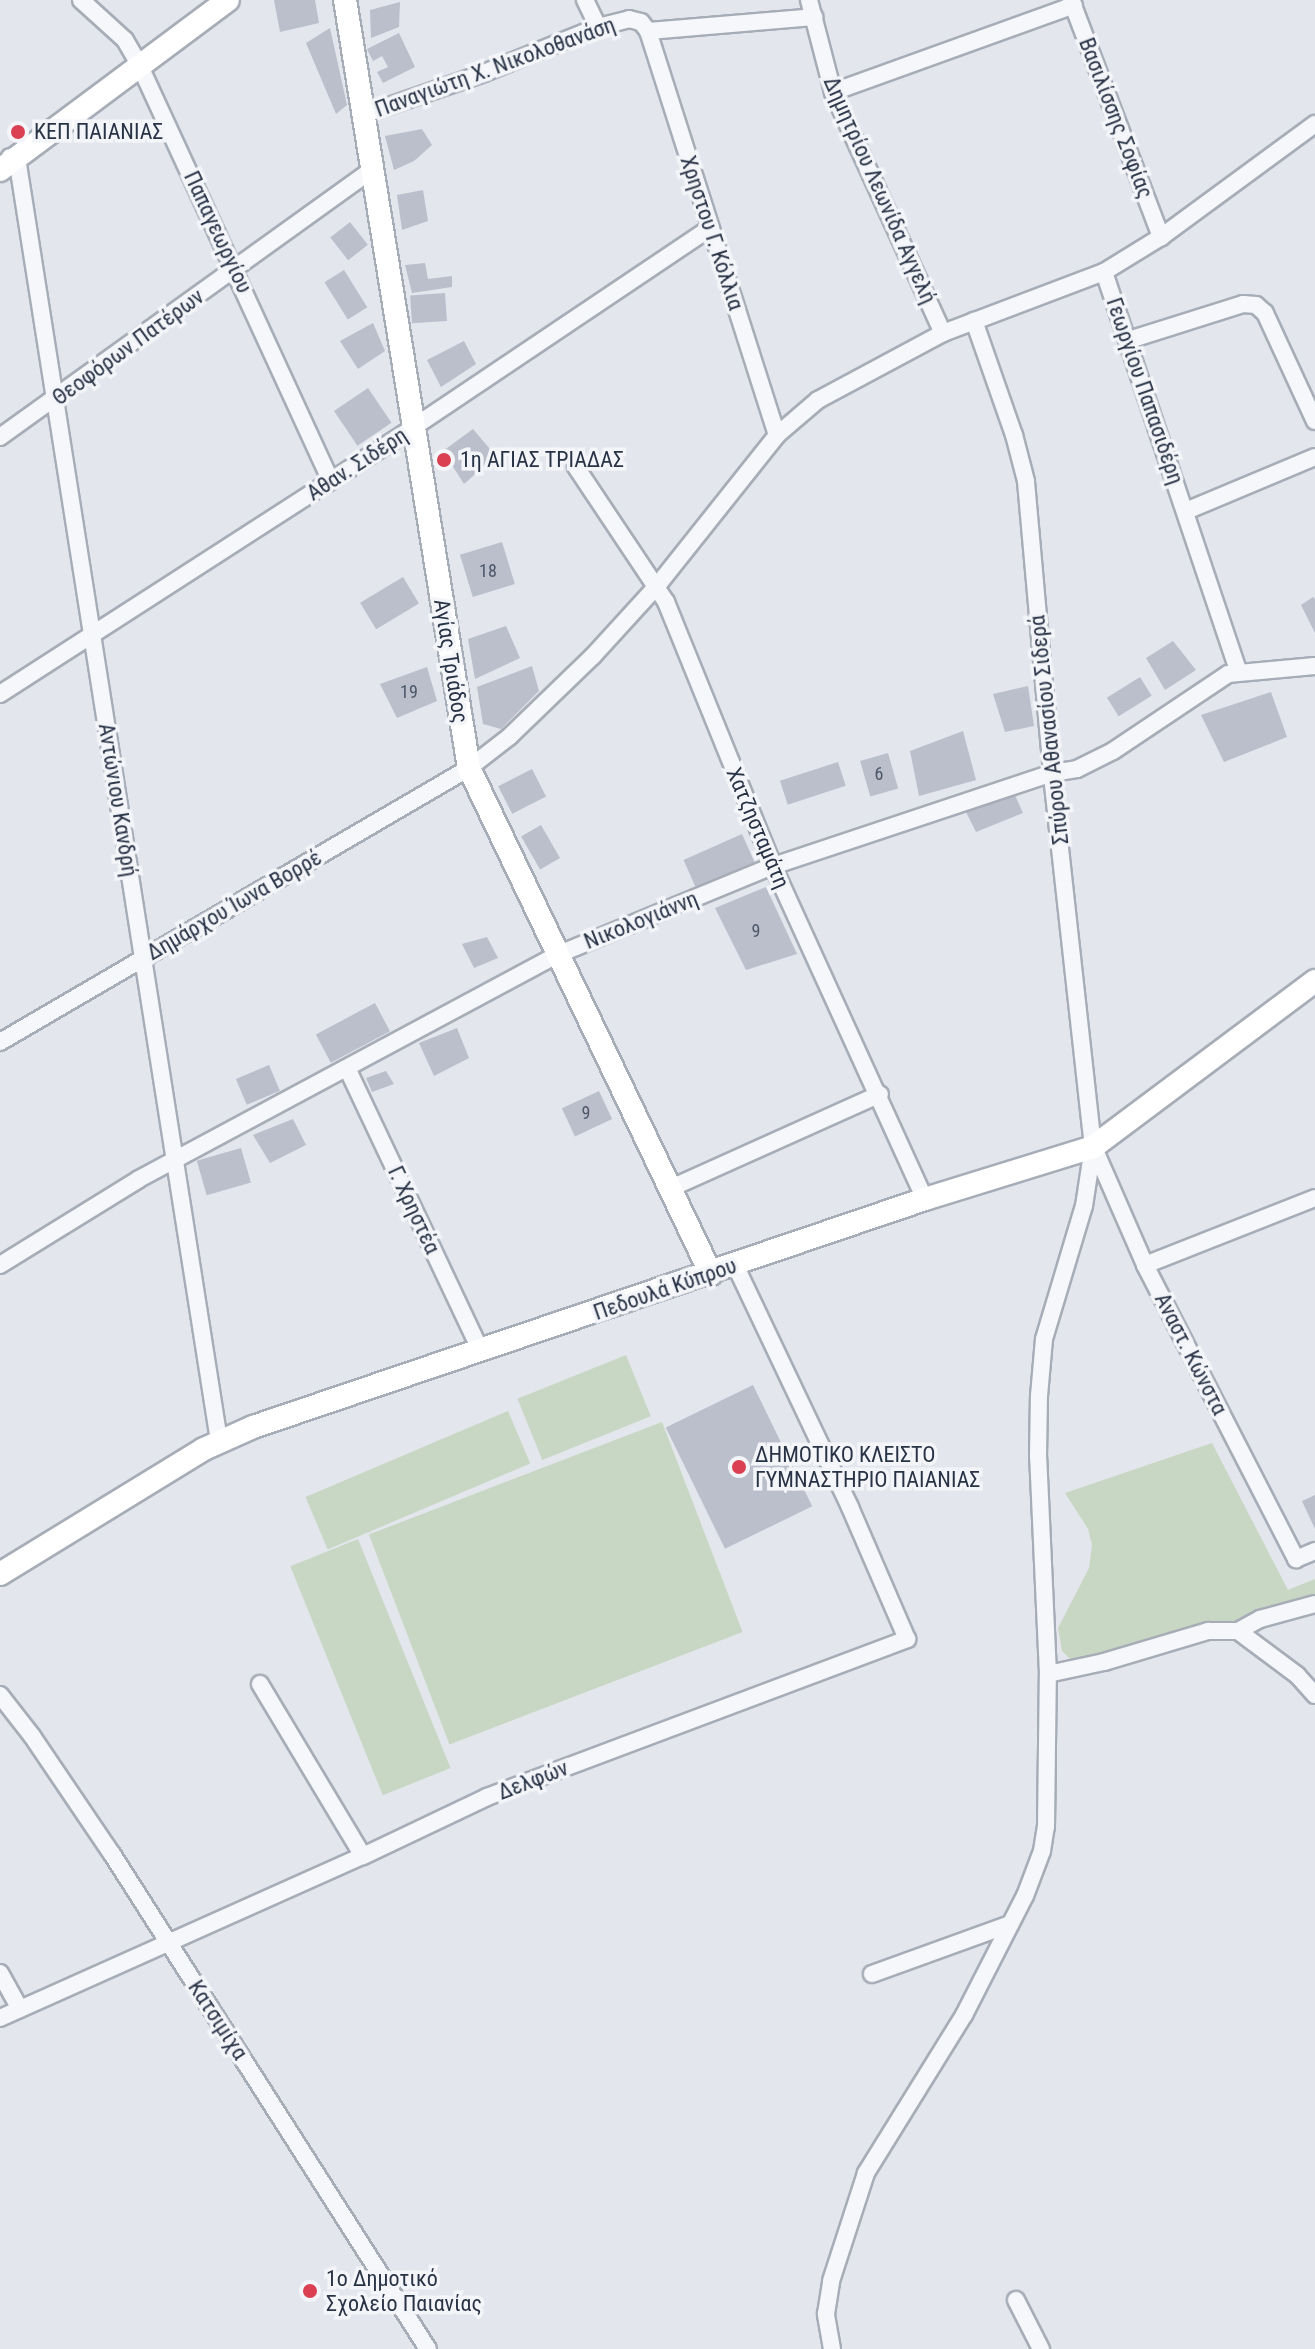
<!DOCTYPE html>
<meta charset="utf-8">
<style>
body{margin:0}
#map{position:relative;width:1315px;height:2349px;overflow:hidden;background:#e3e6ec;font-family:"Roboto Condensed",sans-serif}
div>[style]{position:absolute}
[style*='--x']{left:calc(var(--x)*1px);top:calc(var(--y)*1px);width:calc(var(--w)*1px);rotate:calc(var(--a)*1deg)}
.green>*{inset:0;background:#c8d7c3;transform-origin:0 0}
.building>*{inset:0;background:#babfcb;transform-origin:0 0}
.roads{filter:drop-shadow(2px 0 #a7adb7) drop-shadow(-2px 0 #a7adb7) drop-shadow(0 2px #a7adb7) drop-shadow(0 -2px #a7adb7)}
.street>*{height:16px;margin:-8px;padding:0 8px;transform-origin:8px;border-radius:8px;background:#f6f7fa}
.secondary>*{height:22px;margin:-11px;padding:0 11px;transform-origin:11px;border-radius:11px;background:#fff}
.dots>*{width:22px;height:22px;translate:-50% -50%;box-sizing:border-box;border:4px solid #f3f5f9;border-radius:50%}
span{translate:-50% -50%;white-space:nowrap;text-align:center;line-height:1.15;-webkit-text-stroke:7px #f3f5f9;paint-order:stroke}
.number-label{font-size:18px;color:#4d5667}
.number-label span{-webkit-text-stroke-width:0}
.street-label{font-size:22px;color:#293346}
.poi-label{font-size:22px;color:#293346}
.left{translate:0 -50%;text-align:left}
</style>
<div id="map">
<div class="green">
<div style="left:626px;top:1355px;width:66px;height:117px;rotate:68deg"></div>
<div style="left:508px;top:1411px;width:57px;height:220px;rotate:67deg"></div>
<div style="left:662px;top:1422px;width:225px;height:314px;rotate:69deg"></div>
<div style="clip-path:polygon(1212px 1443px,1288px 1590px,1315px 1579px,1315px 1600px,1079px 1664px,1070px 1659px,1062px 1651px,1058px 1628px,1089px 1568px,1092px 1545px,1088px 1529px,1065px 1493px)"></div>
<div style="left:358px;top:1539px;width:247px;height:73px;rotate:68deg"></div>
</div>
<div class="building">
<div style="clip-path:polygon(274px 0,315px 0,319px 23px,280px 32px)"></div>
<div style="clip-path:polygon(400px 2px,399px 27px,371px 38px,370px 10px)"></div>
<div style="clip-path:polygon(330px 28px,347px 105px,336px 114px,306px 43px)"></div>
<div style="clip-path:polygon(399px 33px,415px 67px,383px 83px,377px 72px,388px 67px,382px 56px,373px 61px,367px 49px)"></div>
<div style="clip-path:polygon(422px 129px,432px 145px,414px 161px,394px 170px,385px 136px)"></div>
<div style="clip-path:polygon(423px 190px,428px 221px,402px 230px,397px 195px)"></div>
<div style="left:350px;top:222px;width:29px;height:25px;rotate:52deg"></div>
<div style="clip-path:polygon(425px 263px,428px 279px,452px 276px,452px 287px,412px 293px,405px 265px)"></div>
<div style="left:344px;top:270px;width:44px;height:23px;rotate:58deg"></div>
<div style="left:445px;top:293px;width:28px;height:35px;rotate:86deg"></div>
<div style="clip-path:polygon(373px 323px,385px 351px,358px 369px,340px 341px)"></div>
<div style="clip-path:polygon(464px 341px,476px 364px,441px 387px,427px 360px)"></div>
<div style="left:368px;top:388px;width:42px;height:41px;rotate:56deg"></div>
<div style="clip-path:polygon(473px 429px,496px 456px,464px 484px,443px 451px)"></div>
<div style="left:502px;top:542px;width:44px;height:44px;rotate:73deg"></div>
<div style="left:403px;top:577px;width:31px;height:50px;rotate:59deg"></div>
<div style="clip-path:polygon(1313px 597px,1315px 599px,1315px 633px,1301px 605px)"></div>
<div style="clip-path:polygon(506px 626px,520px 658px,475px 679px,468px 639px)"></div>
<div style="clip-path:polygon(1173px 641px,1196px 670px,1165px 690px,1146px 658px)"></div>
<div style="clip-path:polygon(532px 666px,539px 691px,501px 729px,483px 724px,477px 687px)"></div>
<div style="clip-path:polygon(427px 667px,437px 701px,397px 718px,380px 684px)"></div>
<div style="left:1140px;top:677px;width:22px;height:39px;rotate:58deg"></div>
<div style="clip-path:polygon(1028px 686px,1034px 726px,1005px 732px,993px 694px)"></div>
<div style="clip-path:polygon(1271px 692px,1287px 737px,1224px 762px,1201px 715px)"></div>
<div style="clip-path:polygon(963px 731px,976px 780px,919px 796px,910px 751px)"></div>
<div style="left:888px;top:753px;width:37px;height:29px;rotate:74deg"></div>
<div style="left:838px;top:762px;width:25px;height:61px;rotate:72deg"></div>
<div style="left:532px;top:769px;width:31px;height:38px;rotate:63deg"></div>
<div style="clip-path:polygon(1014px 793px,1023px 813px,976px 832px,964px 808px)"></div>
<div style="left:541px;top:825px;width:38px;height:23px;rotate:60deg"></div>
<div style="left:742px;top:834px;width:32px;height:64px;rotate:66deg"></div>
<div style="clip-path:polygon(766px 887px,797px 954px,746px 970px,715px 908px)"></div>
<div style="clip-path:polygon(487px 937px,498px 958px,474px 968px,462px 944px)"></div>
<div style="left:375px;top:1003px;width:32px;height:67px;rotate:62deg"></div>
<div style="clip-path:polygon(457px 1028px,469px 1058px,434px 1076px,419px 1043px)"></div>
<div style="left:269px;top:1065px;width:28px;height:36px;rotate:67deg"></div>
<div style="clip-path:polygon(386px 1071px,394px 1084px,372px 1092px,366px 1078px)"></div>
<div style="left:599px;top:1091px;width:31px;height:41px;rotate:65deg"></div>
<div style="clip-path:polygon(293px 1119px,306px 1145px,270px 1163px,253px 1135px)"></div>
<div style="left:241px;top:1148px;width:36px;height:46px;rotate:74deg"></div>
<div style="left:753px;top:1385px;width:135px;height:97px;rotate:64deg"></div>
<div style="clip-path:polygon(1315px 1495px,1315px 1529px,1302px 1501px)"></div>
</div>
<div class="roads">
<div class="street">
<div style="--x:81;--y:0;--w:59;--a:42.3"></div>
<div style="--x:125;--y:40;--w:28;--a:60"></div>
<div style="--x:139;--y:64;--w:459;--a:65.3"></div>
<div style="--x:585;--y:0;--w:30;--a:64"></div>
<div style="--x:809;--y:0;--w:95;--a:75.4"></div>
<div style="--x:833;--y:92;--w:265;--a:65.5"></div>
<div style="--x:1071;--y:0;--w:254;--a:69.2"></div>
<div style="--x:648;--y:31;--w:424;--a:72.3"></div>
<div style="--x:833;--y:92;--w:256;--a:-19.8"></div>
<div style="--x:363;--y:115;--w:128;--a:-19.1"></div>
<div style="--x:484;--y:73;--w:123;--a:-22"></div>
<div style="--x:598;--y:27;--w:32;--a:-14"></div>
<div style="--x:629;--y:19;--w:12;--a:14"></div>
<div style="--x:641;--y:22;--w:11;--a:52"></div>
<div style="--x:648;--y:31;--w:167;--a:-4.8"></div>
<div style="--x:10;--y:157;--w:7;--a:8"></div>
<div style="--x:17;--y:158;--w:1299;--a:81.05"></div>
<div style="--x:1104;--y:272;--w:421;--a:71.4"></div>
<div style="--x:1129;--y:340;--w:120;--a:-17.5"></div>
<div style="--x:1243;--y:304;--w:13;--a:4"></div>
<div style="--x:1256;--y:305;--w:12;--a:42"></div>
<div style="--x:1265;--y:313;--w:119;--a:65.2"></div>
<div style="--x:0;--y:437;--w:458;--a:-35.7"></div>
<div style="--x:576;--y:467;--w:162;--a:56.3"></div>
<div style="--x:666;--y:602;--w:285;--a:67.9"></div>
<div style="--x:773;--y:866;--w:366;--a:65.5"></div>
<div style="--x:1186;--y:511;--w:140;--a:-22.7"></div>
<div style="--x:0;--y:694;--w:493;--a:-32.8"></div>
<div style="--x:414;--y:427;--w:357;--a:-33.9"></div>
<div style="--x:0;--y:1042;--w:543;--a:-30.29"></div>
<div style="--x:469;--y:768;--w:51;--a:-37.8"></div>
<div style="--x:509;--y:737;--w:117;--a:-44"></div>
<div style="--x:593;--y:656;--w:95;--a:-47.6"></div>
<div style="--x:657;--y:586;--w:193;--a:-51.5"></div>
<div style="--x:777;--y:435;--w:54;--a:-40.5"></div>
<div style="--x:818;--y:400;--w:142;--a:-28.2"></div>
<div style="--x:943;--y:333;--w:172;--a:-20.8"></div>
<div style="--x:1104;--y:272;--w:67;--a:-31.6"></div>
<div style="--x:1161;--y:237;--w:191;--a:-36.3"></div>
<div style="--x:347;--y:1068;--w:314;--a:64.7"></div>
<div style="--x:1094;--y:1148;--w:128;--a:66.4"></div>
<div style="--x:1145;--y:1265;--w:331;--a:62.8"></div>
<div style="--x:1296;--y:1559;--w:21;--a:-23"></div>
<div style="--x:671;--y:1188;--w:229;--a:-24.2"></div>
<div style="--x:0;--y:1265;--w:163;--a:-31.7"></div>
<div style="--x:139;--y:1179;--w:476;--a:-28.2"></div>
<div style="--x:559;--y:954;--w:231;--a:-22.4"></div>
<div style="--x:773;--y:866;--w:294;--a:-18.4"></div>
<div style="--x:1052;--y:773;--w:25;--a:-9"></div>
<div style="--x:1077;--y:769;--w:40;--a:-26.6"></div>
<div style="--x:1113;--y:751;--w:138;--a:-33.8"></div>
<div style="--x:1228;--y:674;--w:87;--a:-5.3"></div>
<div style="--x:1145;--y:1265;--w:183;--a:-21.5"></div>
<div style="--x:1238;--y:1631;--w:25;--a:-29"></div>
<div style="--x:1260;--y:1619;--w:57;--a:-15.3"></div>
<div style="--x:1048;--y:1674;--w:57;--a:-12.1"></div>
<div style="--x:1104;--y:1662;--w:109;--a:-16.6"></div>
<div style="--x:1208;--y:1631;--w:30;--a:0"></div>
<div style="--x:1238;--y:1631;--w:74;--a:36.7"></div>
<div style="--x:1297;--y:1675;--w:27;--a:48"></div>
<div style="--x:260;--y:1684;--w:200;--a:59.1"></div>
<div style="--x:0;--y:1695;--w:52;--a:52"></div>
<div style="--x:32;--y:1736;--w:143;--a:55.9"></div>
<div style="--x:112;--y:1854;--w:587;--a:57.45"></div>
<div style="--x:0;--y:1973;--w:41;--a:60.9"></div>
<div style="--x:872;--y:1974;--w:147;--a:-19.9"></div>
<div style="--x:0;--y:2018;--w:398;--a:-24.1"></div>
<div style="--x:363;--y:1856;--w:137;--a:-25.4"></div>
<div style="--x:487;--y:1797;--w:449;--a:-20.6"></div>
<div style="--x:907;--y:1639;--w:144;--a:-113.4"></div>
<div style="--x:850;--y:1507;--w:268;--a:-115.4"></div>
<div style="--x:1016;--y:2300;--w:55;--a:63"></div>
<div style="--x:832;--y:2349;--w:36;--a:-100"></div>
<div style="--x:826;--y:2314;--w:33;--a:-81"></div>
<div style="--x:831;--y:2281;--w:114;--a:-72"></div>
<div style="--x:866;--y:2173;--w:186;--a:-58.2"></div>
<div style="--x:964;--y:2015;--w:134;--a:-62.9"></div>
<div style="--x:1025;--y:1896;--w:48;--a:-69.3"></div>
<div style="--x:1042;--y:1851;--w:24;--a:-81"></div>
<div style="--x:1046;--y:1827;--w:153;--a:-89.3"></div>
<div style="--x:1048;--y:1674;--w:217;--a:-92.6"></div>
<div style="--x:1038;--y:1457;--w:61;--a:-89.1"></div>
<div style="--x:1039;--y:1396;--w:57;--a:-85"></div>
<div style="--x:1044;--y:1339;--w:139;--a:-73.3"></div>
<div style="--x:1084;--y:1206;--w:60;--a:-81.3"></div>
<div style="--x:1093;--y:1147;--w:376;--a:-96.3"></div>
<div style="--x:1052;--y:773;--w:293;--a:-95.1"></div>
<div style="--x:1026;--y:481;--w:48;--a:-104.6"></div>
<div style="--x:1014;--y:435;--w:121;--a:-109.3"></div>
</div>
<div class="secondary">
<div style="--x:345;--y:0;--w:778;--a:80.83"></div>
<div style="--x:469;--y:768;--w:561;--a:64.44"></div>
<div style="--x:0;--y:170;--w:284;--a:-36.7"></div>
<div style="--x:0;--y:1574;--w:239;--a:-31.5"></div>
<div style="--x:204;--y:1449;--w:54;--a:-24.2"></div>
<div style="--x:253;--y:1427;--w:710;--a:-18.74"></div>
<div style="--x:925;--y:1199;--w:176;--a:-17.2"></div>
<div style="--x:1093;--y:1147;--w:277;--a:-36.8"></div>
</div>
</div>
<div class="dots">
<div style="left:18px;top:132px;background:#da3f52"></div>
<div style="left:444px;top:460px;background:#da3f52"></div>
<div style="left:739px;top:1467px;background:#da3f52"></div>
<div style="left:310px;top:2291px;background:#da3f52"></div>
</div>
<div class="number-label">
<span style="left:488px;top:571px">18</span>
<span style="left:409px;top:692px">19</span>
<span style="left:879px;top:774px">6</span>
<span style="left:756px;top:931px">9</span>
<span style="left:586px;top:1113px">9</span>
</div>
<div class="street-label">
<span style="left:495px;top:67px;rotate:-20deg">Παναγιώτη Χ. Νικολοθανάση</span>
<span style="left:1116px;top:118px;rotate:69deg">Βασιλίσσης Σοφίας</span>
<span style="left:880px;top:190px;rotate:66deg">Δημητρίου Λεωνίδα Αγγελή</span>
<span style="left:218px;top:232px;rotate:65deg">Παπαγεωργίου</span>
<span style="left:712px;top:233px;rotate:72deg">Χρηστου Γ. Κόλλια</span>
<span style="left:128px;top:347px;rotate:-36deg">Θεοφόρων Πατέρων</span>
<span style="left:1145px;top:391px;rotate:71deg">Γεωργίου Παπασιδέρη</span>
<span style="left:357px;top:464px;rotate:-33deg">Αθαν. Σιδέρη</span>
<span style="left:451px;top:661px;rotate:81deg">Αγίας Τριάδος</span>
<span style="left:1049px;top:730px;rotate:-96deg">Σπύρου Αθανασίου Σιδερά</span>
<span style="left:118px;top:800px;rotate:81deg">Αντώνιου Κανδρή</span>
<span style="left:758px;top:828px;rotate:67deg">Χατζησταμάτη</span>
<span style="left:234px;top:905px;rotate:-30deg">Δημάρχου Ίωνα Βορρέ</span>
<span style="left:641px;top:920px;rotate:-22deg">Νικολογιάννη</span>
<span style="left:414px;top:1210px;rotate:65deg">Γ. Χρηστέα</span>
<span style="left:665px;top:1289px;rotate:-19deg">Πεδουλά Κύπρου</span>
<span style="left:1191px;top:1354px;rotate:63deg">Αναστ. Κώνστα</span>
<span style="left:533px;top:1780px;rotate:-21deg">Δελφών</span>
<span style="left:218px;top:2020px;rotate:57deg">Κατσιμίχα</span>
</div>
<div class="poi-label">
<span class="left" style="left:34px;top:132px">ΚΕΠ ΠΑΙΑΝΙΑΣ</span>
<span class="left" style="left:460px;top:460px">1η ΑΓΙΑΣ ΤΡΙΑΔΑΣ</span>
<span class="left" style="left:755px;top:1467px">ΔΗΜΟΤΙΚΟ ΚΛΕΙΣΤΟ<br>ΓΥΜΝΑΣΤΗΡΙΟ ΠΑΙΑΝΙΑΣ</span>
<span class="left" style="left:326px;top:2291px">1ο Δημοτικό<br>Σχολείο Παιανίας</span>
</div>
</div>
